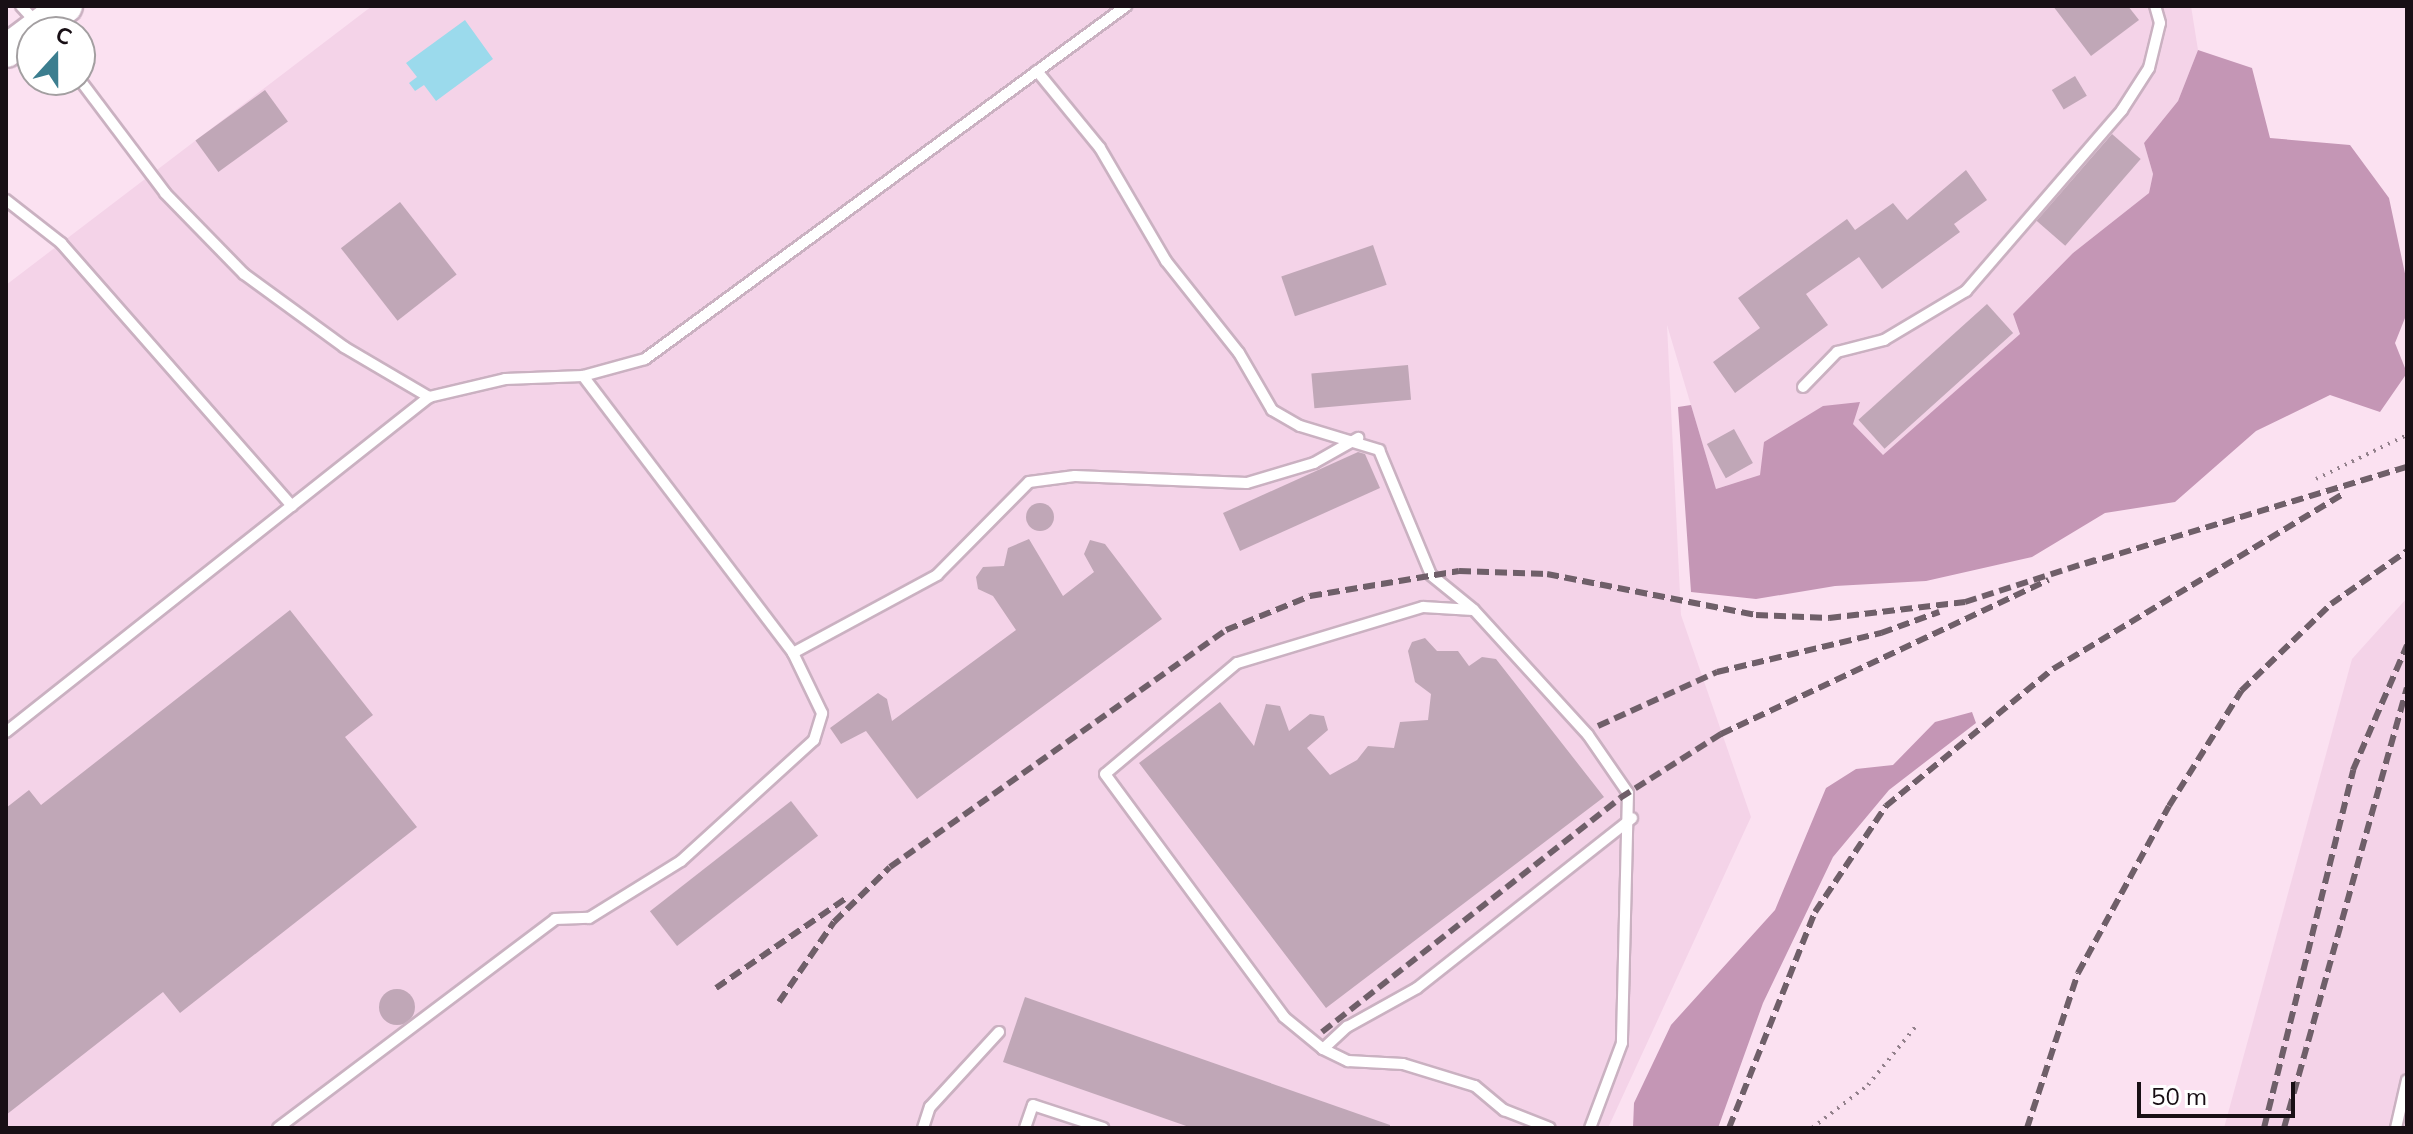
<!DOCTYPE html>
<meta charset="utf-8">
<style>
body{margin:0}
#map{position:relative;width:2413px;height:1134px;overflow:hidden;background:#fbe1f1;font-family:Mulish,sans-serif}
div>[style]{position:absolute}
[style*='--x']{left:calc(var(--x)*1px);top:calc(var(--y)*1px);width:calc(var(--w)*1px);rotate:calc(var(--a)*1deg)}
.built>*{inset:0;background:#f4d3e8}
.forest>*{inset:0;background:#c496b5}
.water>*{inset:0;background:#9bdaec}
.building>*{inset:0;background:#c0a7b7;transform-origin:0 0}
.round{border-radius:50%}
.path>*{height:4px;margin-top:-2px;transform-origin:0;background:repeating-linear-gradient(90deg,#92808b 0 2px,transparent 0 8px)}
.roads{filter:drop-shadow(2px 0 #cab1c1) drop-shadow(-2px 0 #cab1c1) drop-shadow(0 2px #cab1c1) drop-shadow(0 -2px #cab1c1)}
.lane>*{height:10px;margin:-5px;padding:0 5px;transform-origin:5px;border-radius:5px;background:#fff}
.primary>*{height:32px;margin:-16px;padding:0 16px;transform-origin:16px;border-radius:16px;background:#fff}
.rail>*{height:6px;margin-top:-3px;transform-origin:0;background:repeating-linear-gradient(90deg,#6f5f69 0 12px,transparent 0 18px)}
span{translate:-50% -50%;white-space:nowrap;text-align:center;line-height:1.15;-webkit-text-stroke:6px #fff;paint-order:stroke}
.frame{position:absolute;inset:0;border:8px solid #180f15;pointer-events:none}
.north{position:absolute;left:16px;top:16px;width:80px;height:80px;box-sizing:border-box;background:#fff;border:2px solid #a39fa1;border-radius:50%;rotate:21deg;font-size:22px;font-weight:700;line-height:32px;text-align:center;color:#180f15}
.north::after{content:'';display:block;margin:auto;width:28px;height:36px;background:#3c7e8f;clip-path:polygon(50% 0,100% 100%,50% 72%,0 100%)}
.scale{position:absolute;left:2137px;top:1082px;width:158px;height:36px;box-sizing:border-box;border:4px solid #180f15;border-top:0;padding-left:10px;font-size:24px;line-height:28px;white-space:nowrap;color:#180f15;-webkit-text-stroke:6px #fff;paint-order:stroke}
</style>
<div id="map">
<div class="built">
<div style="clip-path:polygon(372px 6px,2191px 6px,2198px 50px,2178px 101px,2144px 143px,2153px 174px,2149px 193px,2073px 253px,2020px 334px,1883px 456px,1853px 424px,1760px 475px,1716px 489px,1667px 325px,1681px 615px,1751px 817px,1608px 1128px,6px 1128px,6px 285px)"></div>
<div style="clip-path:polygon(2407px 598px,2407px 1128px,2224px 1128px,2352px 659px)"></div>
</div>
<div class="forest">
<div style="clip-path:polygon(2198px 50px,2252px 68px,2270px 138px,2350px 145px,2389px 198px,2407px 283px,2407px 313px,2395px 343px,2407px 373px,2380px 412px,2330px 395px,2256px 431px,2175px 502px,2105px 513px,2032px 557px,1926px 581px,1835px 586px,1756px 599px,1691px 592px,1678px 407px,1691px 405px,1716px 489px,1760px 475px,1764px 442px,1823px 406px,1860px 402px,1853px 424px,1883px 455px,2020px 334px,2013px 314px,2073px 253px,2149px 193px,2153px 174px,2144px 143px,2178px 101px)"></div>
<div style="clip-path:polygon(1972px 712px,1976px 723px,1889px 790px,1833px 857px,1763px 1003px,1718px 1128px,1633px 1128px,1634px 1103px,1671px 1025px,1775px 910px,1826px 788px,1856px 769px,1893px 765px,1935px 722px)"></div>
</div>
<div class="water">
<div style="clip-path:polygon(465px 20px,493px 59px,436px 101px,424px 85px,415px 91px,409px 83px,417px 77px,406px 63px)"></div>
</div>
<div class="building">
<div style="clip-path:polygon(2053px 6px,2128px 6px,2139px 20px,2091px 56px)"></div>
<div style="left:2075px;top:76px;width:23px;height:27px;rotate:59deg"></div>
<div style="left:265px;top:90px;width:39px;height:86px;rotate:54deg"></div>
<div style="left:2112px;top:134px;width:38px;height:115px;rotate:41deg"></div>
<div style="clip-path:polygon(1966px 170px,1987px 200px,1954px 224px,1960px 232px,1882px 289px,1859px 257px,1806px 294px,1828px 325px,1735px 393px,1713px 362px,1760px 328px,1738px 298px,1847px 219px,1855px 230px,1893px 203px,1907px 220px)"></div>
<div style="left:400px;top:202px;width:92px;height:75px;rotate:52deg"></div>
<div style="left:1373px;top:245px;width:42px;height:97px;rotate:71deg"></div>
<div style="left:1987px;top:304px;width:39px;height:173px;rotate:48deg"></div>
<div style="left:1408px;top:365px;width:35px;height:97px;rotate:85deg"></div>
<div style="left:1734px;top:429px;width:39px;height:31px;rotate:61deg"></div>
<div style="clip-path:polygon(1358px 452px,1365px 454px,1380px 488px,1240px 551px,1223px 513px)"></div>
<div class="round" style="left:1026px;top:503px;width:28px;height:28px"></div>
<div style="clip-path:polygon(1029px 539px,1063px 596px,1094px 572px,1084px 554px,1090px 540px,1105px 544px,1162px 619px,917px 799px,866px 731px,841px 744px,830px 728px,878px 693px,887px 699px,892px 721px,1016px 630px,993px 596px,978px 589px,976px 577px,983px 567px,1004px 566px,1008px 548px)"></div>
<div style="clip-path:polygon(290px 610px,373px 715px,345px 737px,417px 827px,180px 1013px,163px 992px,6px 1115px,6px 808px,29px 790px,41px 805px)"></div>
<div style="clip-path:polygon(1425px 638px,1437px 651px,1458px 651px,1469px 666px,1482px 657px,1496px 659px,1604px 797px,1326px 1008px,1139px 763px,1220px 702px,1254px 746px,1266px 704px,1280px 706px,1289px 731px,1310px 714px,1324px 716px,1328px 730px,1307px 748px,1330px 775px,1357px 760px,1368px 746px,1394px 748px,1400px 722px,1428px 720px,1431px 694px,1415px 682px,1408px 651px,1412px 642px)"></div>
<div style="left:791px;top:801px;width:44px;height:179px;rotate:52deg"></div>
<div class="round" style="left:379px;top:989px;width:36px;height:36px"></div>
<div style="clip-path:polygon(1025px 997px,1390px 1125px,1390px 1128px,1192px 1128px,1003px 1062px)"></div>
</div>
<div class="path">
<div style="--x:2316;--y:479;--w:101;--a:-25.8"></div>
<div style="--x:1812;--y:1128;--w:71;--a:-37.5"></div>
<div style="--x:1868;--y:1085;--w:77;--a:-50.8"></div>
</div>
<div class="roads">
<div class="lane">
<div style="--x:21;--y:6;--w:22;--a:47"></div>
<div style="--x:1037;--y:71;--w:99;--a:50.7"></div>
<div style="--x:1100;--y:148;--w:131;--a:59.7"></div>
<div style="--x:1166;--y:261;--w:117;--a:51.6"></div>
<div style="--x:1239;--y:353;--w:66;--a:59.9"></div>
<div style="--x:1272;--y:410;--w:32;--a:30"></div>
<div style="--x:1300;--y:426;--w:83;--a:16.9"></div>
<div style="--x:1379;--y:450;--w:135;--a:67.4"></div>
<div style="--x:1431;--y:575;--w:55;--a:39.1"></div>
<div style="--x:1474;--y:610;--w:169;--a:47.6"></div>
<div style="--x:1588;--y:735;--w:70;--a:55.4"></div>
<div style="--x:1628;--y:793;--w:250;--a:91.4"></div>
<div style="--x:1622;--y:1043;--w:91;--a:110.6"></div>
<div style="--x:80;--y:80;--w:141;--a:53"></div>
<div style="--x:165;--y:193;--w:113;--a:45.7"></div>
<div style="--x:244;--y:274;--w:124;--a:36.1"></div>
<div style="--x:344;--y:347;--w:99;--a:30.5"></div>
<div style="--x:6;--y:200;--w:70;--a:38"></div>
<div style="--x:61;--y:243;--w:350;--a:48.7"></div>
<div style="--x:583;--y:376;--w:348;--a:52.8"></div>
<div style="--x:793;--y:653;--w:164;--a:-28.4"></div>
<div style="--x:937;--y:575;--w:131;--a:-45.3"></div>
<div style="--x:1029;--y:482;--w:46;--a:-7.4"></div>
<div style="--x:1075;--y:476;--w:172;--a:2.3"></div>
<div style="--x:1247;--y:483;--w:70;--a:-16.6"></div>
<div style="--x:1314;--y:463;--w:51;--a:-29.6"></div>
<div style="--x:1803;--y:387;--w:49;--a:-45.8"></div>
<div style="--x:1837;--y:352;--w:49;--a:-14.3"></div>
<div style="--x:1884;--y:340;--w:96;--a:-30.9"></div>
<div style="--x:1966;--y:291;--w:239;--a:-49.2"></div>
<div style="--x:2122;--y:110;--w:50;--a:-57.3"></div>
<div style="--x:2149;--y:68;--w:46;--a:-76.3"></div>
<div style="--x:2160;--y:23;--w:18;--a:-106"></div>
<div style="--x:1473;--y:610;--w:50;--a:-176.6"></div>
<div style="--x:1423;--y:607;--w:194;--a:163.2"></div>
<div style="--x:1237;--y:663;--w:172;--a:139.9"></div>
<div style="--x:1105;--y:774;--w:302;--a:53.6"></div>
<div style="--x:1284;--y:1017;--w:50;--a:39.4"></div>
<div style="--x:1323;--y:1049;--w:28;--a:26"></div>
<div style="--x:1348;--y:1061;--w:55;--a:3.1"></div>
<div style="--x:1403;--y:1064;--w:75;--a:17"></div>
<div style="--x:1475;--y:1086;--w:38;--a:40"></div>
<div style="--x:1504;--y:1110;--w:49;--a:21.4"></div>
<div style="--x:6;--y:732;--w:540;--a:-38.38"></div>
<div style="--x:429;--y:397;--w:78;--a:-13.3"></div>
<div style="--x:505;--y:379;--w:78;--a:-2.2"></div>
<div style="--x:583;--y:376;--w:64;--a:-15.3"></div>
<div style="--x:645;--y:359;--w:597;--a:-36.27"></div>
<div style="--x:1323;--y:1049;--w:33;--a:-43"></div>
<div style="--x:1347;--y:1027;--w:80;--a:-29.1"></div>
<div style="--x:1417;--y:988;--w:274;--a:-38.3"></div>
<div style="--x:278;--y:1128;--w:347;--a:-37"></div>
<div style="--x:555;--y:919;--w:34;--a:-2"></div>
<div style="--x:589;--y:918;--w:108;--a:-31.8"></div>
<div style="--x:681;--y:861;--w:180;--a:-42.3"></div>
<div style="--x:814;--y:740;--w:28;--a:-73"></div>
<div style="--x:822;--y:713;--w:67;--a:-115.8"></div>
<div style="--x:923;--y:1128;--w:22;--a:-72"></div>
<div style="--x:930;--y:1107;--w:102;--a:-47.4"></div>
<div style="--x:1025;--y:1128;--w:24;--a:-71"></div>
<div style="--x:1033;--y:1105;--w:74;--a:18.2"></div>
<div style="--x:2396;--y:1128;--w:49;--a:-77.1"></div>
</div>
<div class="primary">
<div style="--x:6;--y:51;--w:75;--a:-36.9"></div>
</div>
</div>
<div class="rail">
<div style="--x:2085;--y:564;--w:336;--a:-16.8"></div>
<div style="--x:1598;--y:726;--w:131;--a:-24.4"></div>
<div style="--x:1717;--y:672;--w:169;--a:-13.4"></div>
<div style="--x:1881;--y:633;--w:62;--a:-19.9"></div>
<div style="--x:716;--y:988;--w:160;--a:-34.6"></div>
<div style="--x:779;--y:1002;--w:97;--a:-55.5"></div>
<div style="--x:834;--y:922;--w:78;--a:-44.5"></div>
<div style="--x:890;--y:867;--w:411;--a:-35.2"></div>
<div style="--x:1226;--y:630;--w:91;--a:-22"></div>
<div style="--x:1310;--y:596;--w:151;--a:-9.5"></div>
<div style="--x:1459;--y:571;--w:88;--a:2"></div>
<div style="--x:1547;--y:574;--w:213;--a:11.1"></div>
<div style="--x:1756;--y:615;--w:73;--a:2.4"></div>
<div style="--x:1829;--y:618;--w:137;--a:-6.7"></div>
<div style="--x:1965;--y:602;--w:137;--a:-17.9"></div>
<div style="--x:1322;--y:1032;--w:379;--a:-38.1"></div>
<div style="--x:1620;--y:798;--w:120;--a:-32.4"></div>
<div style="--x:1721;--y:734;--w:362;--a:-25.2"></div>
<div style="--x:1729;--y:1128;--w:232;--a:-68.3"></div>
<div style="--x:1815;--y:912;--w:128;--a:-56.2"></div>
<div style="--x:1886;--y:806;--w:216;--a:-39.4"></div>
<div style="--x:2053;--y:669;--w:339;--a:-31.1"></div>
<div style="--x:2027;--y:1128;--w:163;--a:-71.8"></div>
<div style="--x:2078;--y:973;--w:190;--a:-61.4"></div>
<div style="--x:2169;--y:806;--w:136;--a:-57.9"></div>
<div style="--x:2241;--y:691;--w:125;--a:-44"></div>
<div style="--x:2331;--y:604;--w:93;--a:-34.9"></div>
<div style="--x:2264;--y:1128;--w:369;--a:-76"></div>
<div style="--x:2353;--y:770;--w:136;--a:-66.6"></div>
<div style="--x:2284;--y:1128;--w:457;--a:-74.4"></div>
</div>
<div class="frame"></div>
<div class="north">С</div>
<div class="scale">50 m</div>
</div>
